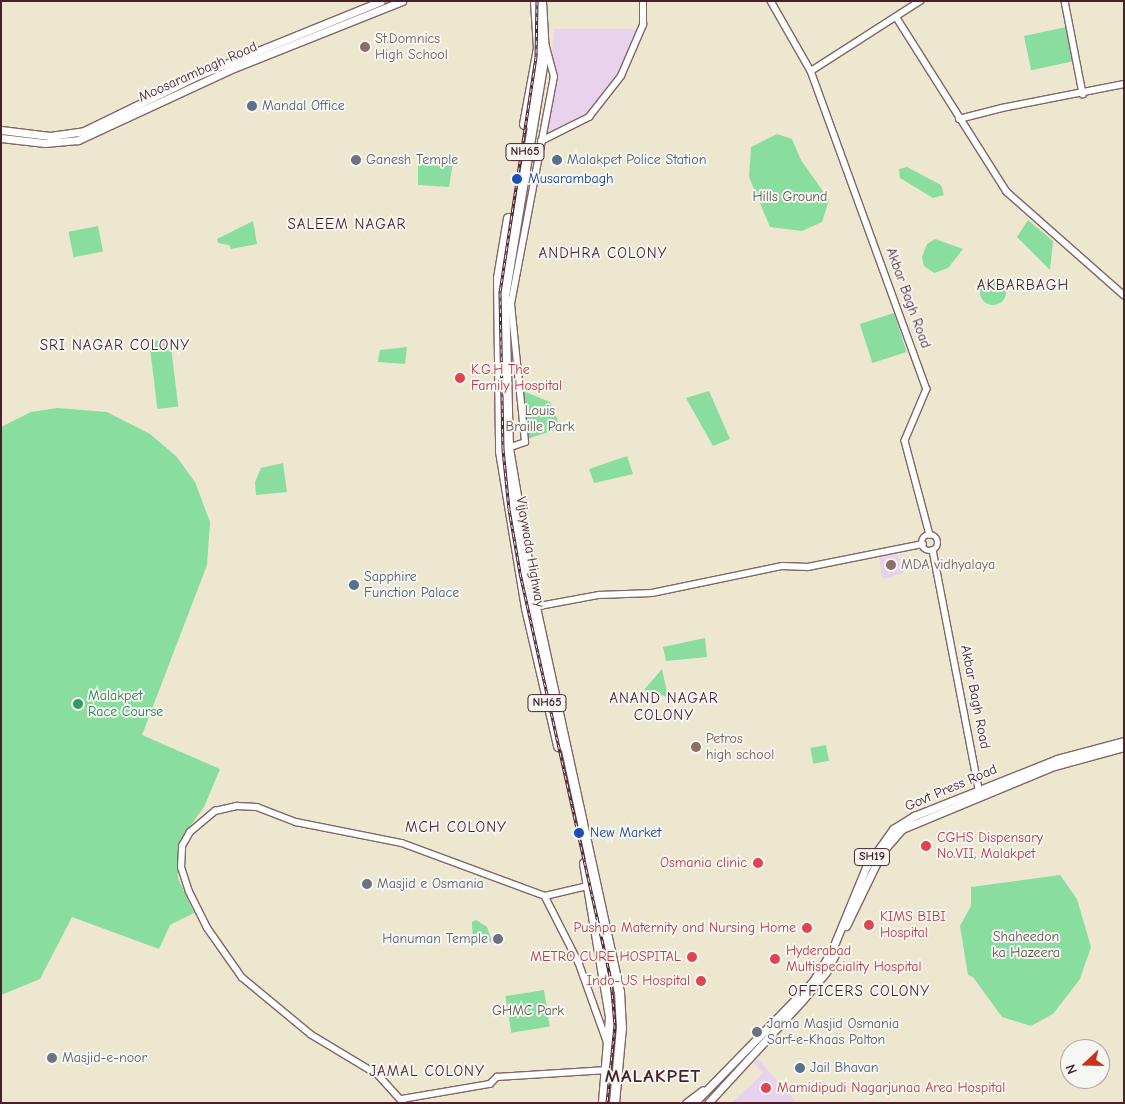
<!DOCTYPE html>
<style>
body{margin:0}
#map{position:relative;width:1125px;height:1104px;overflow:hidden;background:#ece7ce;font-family:"Comic Neue",sans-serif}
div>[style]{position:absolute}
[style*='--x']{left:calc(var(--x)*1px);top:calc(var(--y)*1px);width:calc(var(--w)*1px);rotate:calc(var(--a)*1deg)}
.built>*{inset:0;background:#e8d2ee}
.green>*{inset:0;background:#88dd9f;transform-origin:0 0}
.round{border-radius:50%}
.roads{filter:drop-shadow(1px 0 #836564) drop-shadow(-1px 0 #836564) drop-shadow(0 1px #836564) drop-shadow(0 -1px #836564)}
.minor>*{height:5.5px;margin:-2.75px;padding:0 2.75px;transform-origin:2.75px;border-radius:2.75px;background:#fff}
.minor>.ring{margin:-2.75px;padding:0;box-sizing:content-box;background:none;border:5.5px solid #fff;border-radius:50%}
.major>*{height:7px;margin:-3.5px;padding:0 3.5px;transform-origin:3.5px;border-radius:3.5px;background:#fff}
.highway>*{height:9px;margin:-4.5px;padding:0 4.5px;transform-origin:4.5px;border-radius:4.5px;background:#fff}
.rail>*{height:3px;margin-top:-1.5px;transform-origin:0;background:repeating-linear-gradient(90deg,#f6f6f2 0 4px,#4a1f2b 0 8px);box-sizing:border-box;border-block:1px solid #4a1f2b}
.dots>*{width:14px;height:14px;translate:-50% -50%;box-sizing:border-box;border:2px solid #f6f6f2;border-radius:50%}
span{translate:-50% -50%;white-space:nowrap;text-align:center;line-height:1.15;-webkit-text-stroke:4px #f6f6f2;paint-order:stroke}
.shield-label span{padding:1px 4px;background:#f6f6f2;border:1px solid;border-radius:4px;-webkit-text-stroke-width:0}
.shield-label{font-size:12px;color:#4a1f2b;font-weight:700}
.education-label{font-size:14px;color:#785e54}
.left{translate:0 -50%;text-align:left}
.street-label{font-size:14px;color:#4a1f2b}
.service-label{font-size:14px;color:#4e5e75}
.worship-label{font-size:14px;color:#5b616d}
.right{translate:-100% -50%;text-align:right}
.transit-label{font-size:14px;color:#164399}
.park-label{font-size:14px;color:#5d584e}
.health-label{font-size:14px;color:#be3a42}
.leisure-label{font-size:14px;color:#27864d}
.neighbourhood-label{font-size:15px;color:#4a1f2b;letter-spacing:1px}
.district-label{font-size:19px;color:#4a1f2b;font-weight:700;letter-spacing:1px}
.frame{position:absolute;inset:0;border:2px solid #4a1f2b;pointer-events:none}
.north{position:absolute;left:1060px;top:1039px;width:50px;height:50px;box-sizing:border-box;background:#f6f6f2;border:1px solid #b1a0a2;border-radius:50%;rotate:249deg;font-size:14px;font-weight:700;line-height:20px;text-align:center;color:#4a1f2b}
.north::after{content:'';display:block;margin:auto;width:18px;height:22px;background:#c8321e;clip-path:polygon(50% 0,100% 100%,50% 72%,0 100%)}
</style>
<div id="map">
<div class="built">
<div style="clip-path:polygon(554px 29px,637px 29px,622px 69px,588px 112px,546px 133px)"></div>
<div style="clip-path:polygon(898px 555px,904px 573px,882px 579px,879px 557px)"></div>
<div style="clip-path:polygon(758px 1059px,797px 1103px,732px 1103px,763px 1073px,754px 1063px)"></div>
</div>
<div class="green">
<div style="left:1066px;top:27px;width:35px;height:43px;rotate:78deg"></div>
<div style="clip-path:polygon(777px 134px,792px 139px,801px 160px,829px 200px,822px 222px,802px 231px,770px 227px,749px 177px,751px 147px)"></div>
<div style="clip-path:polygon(418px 155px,454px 155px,449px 187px,418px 185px)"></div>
<div style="clip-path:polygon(907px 167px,941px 185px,944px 195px,933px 198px,900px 178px,899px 169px)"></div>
<div style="clip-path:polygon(1028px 220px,1053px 241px,1050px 270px,1017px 237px)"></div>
<div style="clip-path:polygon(253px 221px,257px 244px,231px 249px,229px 245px,218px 243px,217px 239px)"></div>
<div style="left:98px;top:226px;width:26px;height:30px;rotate:79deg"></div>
<div style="clip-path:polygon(935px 239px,963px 249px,948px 268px,934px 273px,924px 266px,922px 257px,927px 244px)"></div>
<div class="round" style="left:980px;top:279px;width:26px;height:26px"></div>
<div style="left:894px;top:313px;width:41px;height:36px;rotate:72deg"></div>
<div style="left:170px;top:339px;width:68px;height:21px;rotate:83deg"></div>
<div style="clip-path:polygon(407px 347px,405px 364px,378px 362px,380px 350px)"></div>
<div style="clip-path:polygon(523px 391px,550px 402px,561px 428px,527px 439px)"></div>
<div style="clip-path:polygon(709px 391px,730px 439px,713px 446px,686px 398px)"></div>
<div style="clip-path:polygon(57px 408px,107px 412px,150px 434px,176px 456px,195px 482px,210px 522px,207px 565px,142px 735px,220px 769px,204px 807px,180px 840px,178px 878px,194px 913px,170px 925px,159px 949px,72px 917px,40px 979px,1px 995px,1px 427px,31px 412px)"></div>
<div style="clip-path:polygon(627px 456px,633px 474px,594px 483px,589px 469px)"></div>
<div style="clip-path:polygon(283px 463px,287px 492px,256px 495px,255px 482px,261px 468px)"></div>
<div style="clip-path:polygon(705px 638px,707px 657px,666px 661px,663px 647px)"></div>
<div style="clip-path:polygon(662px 669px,668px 697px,644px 690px)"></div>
<div style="left:826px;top:745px;width:16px;height:16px;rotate:79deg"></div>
<div style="clip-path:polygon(1060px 875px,1077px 899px,1091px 947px,1080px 979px,1053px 1014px,1031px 1026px,1002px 1017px,973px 977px,968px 975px,960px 926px,971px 906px,971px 887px)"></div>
<div style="clip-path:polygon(476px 920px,487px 927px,492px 941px,487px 944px,473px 943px,472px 922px)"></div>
<div style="left:544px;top:990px;width:37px;height:39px;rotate:81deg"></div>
</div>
<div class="roads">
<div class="minor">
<div style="--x:771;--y:1;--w:81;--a:60.3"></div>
<div style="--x:811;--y:71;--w:338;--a:70"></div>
<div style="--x:927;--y:389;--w:56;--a:112.9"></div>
<div style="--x:905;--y:441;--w:97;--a:75.1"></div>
<div style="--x:1065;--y:1;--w:95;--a:79"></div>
<div style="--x:897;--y:18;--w:206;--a:57.7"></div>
<div style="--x:1007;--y:192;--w:156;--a:41.4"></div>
<div style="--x:811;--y:71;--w:130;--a:-32.7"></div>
<div style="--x:959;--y:119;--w:44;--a:-14.3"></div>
<div style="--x:1002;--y:108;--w:124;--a:-11.1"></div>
<div style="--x:541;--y:141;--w:54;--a:-26.6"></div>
<div style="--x:589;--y:117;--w:52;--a:-52"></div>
<div style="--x:621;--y:76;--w:56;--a:-66.7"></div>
<div style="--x:643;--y:25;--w:24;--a:-90"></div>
<div style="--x:508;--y:448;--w:18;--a:-19"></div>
<div style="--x:525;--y:442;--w:139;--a:-95.8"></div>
<div style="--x:511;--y:304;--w:231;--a:-79.3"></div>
<div style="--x:554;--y:77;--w:31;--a:-105"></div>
<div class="ring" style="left:922px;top:535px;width:10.5px;height:10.5px"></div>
<div style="--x:933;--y:550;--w:244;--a:79.1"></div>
<div style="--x:534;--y:607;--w:66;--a:-10.5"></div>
<div style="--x:599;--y:595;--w:53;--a:-2.2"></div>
<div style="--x:652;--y:593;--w:133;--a:-11.7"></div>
<div style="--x:782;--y:566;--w:26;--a:2"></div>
<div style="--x:808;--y:567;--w:117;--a:-11.3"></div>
<div style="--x:545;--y:896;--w:75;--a:63.1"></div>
<div style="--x:579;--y:963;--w:83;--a:70.3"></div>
<div style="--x:402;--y:1099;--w:89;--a:-9.7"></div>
<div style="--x:490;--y:1084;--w:10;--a:-45"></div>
<div style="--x:497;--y:1077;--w:110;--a:-3.6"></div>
<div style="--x:403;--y:1103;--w:36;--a:-132"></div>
<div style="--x:379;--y:1076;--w:79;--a:-148.9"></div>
<div style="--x:311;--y:1035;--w:89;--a:-140.4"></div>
<div style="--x:242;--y:978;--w:61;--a:-125"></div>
<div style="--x:207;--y:928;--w:40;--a:-116.6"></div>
<div style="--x:189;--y:892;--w:25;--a:-108"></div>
<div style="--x:181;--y:868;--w:22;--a:-87"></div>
<div style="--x:182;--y:846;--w:16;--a:-60"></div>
<div style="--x:190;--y:832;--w:33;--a:-40"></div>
<div style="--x:215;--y:811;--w:23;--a:-13"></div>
<div style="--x:237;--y:806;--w:20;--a:3"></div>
<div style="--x:257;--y:807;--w:42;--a:21"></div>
<div style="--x:296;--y:822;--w:108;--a:11.2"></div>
<div style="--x:402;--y:843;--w:153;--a:20.3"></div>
<div style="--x:545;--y:896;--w:44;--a:-13.1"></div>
</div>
<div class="major">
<div style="--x:1;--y:130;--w:49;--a:7"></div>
<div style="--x:50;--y:136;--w:34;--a:-8"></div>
<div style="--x:84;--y:131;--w:128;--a:-26"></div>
<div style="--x:199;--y:75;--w:196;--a:-22.1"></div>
<div style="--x:1;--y:138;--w:44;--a:6.5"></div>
<div style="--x:45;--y:143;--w:33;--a:-5"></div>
<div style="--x:78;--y:140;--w:172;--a:-24.8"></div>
<div style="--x:234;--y:68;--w:181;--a:-21.7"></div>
<div style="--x:846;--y:926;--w:82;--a:-64.1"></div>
<div style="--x:882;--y:852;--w:30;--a:-49"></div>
<div style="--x:902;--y:829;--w:165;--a:-22.5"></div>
<div style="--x:1054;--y:766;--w:73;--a:-15.2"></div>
<div style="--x:686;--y:1103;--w:21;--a:-37"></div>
<div style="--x:694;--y:1103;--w:170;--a:-45.7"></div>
<div style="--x:813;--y:981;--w:36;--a:-58"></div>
<div style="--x:832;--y:950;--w:90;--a:-67.7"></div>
<div style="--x:866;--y:867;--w:47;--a:-54.6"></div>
<div style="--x:893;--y:829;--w:25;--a:-32"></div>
<div style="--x:914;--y:816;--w:154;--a:-21.7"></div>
<div style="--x:1057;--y:759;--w:69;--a:-15"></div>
<div style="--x:708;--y:1103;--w:137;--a:-47.4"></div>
<div style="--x:801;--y:1002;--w:39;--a:-50"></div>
<div style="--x:826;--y:972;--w:22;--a:-63"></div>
</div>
<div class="highway">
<div style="--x:541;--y:1;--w:53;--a:86.8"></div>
<div style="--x:544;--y:54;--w:244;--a:99.4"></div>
<div style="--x:504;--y:295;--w:153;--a:88.5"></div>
<div style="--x:508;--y:448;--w:161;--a:80.4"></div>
<div style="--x:535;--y:607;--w:393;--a:77.7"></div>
<div style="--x:619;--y:991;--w:36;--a:87"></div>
<div style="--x:621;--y:1027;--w:76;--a:95.3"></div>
<div style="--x:524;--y:124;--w:77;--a:-79.6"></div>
<div style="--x:538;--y:48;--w:47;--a:-93.7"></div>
<div style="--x:508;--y:218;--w:61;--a:99.5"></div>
<div style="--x:498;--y:278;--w:173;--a:89.3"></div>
<div style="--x:500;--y:451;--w:159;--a:80.6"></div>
<div style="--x:526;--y:608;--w:142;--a:76.9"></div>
<div style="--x:584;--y:863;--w:156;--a:80.4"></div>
<div style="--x:610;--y:1017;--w:86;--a:94.7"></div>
</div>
</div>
<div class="rail">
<div style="--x:537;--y:1;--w:56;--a:91"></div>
<div style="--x:536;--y:57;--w:239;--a:98.7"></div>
<div style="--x:500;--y:293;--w:156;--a:88.9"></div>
<div style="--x:503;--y:449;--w:60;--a:84.3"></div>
<div style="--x:509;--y:509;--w:65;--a:80.2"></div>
<div style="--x:520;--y:573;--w:416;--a:77.4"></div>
<div style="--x:611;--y:979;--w:46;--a:85"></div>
<div style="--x:615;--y:1025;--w:78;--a:95.9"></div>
</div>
<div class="dots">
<div style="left:365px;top:47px;background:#8d6e63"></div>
<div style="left:252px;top:106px;background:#5c6f8a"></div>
<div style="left:356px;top:160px;background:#6b7280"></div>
<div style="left:557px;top:160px;background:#5c6f8a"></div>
<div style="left:517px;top:179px;background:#1a4fb4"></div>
<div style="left:460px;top:378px;background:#e0444e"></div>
<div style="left:891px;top:565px;background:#8d6e63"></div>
<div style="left:354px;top:585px;background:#5c6f8a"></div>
<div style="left:78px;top:704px;background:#2e9e5b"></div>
<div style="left:696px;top:747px;background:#8d6e63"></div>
<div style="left:579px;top:833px;background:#1a4fb4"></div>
<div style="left:926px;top:846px;background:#e0444e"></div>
<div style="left:758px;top:863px;background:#e0444e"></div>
<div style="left:367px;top:884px;background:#6b7280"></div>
<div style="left:869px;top:925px;background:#e0444e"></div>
<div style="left:807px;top:928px;background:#e0444e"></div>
<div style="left:498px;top:939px;background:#6b7280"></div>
<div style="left:692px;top:957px;background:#e0444e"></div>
<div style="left:775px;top:959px;background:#e0444e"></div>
<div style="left:701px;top:981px;background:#e0444e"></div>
<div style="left:757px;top:1032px;background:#6b7280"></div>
<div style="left:52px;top:1058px;background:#6b7280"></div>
<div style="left:800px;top:1068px;background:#5c6f8a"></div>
<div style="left:766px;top:1088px;background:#e0444e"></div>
</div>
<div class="shield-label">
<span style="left:525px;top:152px">NH65</span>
<span style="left:547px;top:703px">NH65</span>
<span style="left:872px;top:857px">SH19</span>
</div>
<div class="education-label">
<span class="left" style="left:375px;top:47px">St.Domnics<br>High School</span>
<span class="left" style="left:901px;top:565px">MDA vidhyalaya</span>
<span class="left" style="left:706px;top:747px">Petros<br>high school</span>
</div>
<div class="street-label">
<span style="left:198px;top:72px;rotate:-24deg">Moosarambagh Road</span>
<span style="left:908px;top:298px;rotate:70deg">Akbar Bagh Road</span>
<span style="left:530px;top:552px;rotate:80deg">Vijaywada Highway</span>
<span style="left:975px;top:697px;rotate:79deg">Akbar Bagh Road</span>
<span style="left:951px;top:788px;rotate:-23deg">Govt Press Road</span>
</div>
<div class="service-label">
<span class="left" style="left:262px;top:106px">Mandal Office</span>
<span class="left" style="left:567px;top:160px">Malakpet Police Station</span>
<span class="left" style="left:364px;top:585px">Sapphire<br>Function Palace</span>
<span class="left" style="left:810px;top:1068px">Jail Bhavan</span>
</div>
<div class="worship-label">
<span class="left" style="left:366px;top:160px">Ganesh Temple</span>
<span class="left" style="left:377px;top:884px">Masjid e Osmania</span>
<span class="right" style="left:488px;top:939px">Hanuman Temple</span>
<span class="left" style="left:767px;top:1032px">Jama Masjid Osmania<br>Sarf-e-Khaas Palton</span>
<span class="left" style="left:62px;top:1058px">Masjid-e-noor</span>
</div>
<div class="transit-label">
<span class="left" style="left:528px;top:179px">Musarambagh</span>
<span class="left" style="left:590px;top:833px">New Market</span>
</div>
<div class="park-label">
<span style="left:790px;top:197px">Hills Ground</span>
<span style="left:540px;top:419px">Louis<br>Braille Park</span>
<span style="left:1026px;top:945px">Shaheedon<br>ka Hazeera</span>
<span style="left:528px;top:1011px">GHMC Park</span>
</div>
<div class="health-label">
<span class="left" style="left:471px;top:378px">K.G.H The<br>Family Hospital</span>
<span class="left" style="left:937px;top:846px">CGHS Dispensary<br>No.VII, Malakpet</span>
<span class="right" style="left:747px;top:863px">Osmania clinic</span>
<span class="left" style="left:880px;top:925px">KIMS BIBI<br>Hospital</span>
<span class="right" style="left:796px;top:928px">Pushpa Maternity and Nursing Home</span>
<span class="left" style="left:786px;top:959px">Hyderabad<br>Multispeciality Hospital</span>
<span class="right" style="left:681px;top:957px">METRO CURE HOSPITAL</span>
<span class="right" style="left:690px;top:981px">Indo-US Hospital</span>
<span class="left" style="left:777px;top:1088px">Mamidipudi Nagarjunaa Area Hospital</span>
</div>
<div class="leisure-label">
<span class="left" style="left:88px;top:704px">Malakpet<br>Race Course</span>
</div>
<div class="neighbourhood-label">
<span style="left:347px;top:225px">SALEEM NAGAR</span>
<span style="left:603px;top:254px">ANDHRA COLONY</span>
<span style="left:1023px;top:286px">AKBARBAGH</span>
<span style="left:115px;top:346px">SRI NAGAR COLONY</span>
<span style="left:664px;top:707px">ANAND NAGAR<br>COLONY</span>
<span style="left:456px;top:828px">MCH COLONY</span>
<span style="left:859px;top:992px">OFFICERS COLONY</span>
<span style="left:427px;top:1072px">JAMAL COLONY</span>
</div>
<div class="district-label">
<span style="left:653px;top:1077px">MALAKPET</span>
</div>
<div class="frame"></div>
<div class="north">N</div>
</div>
